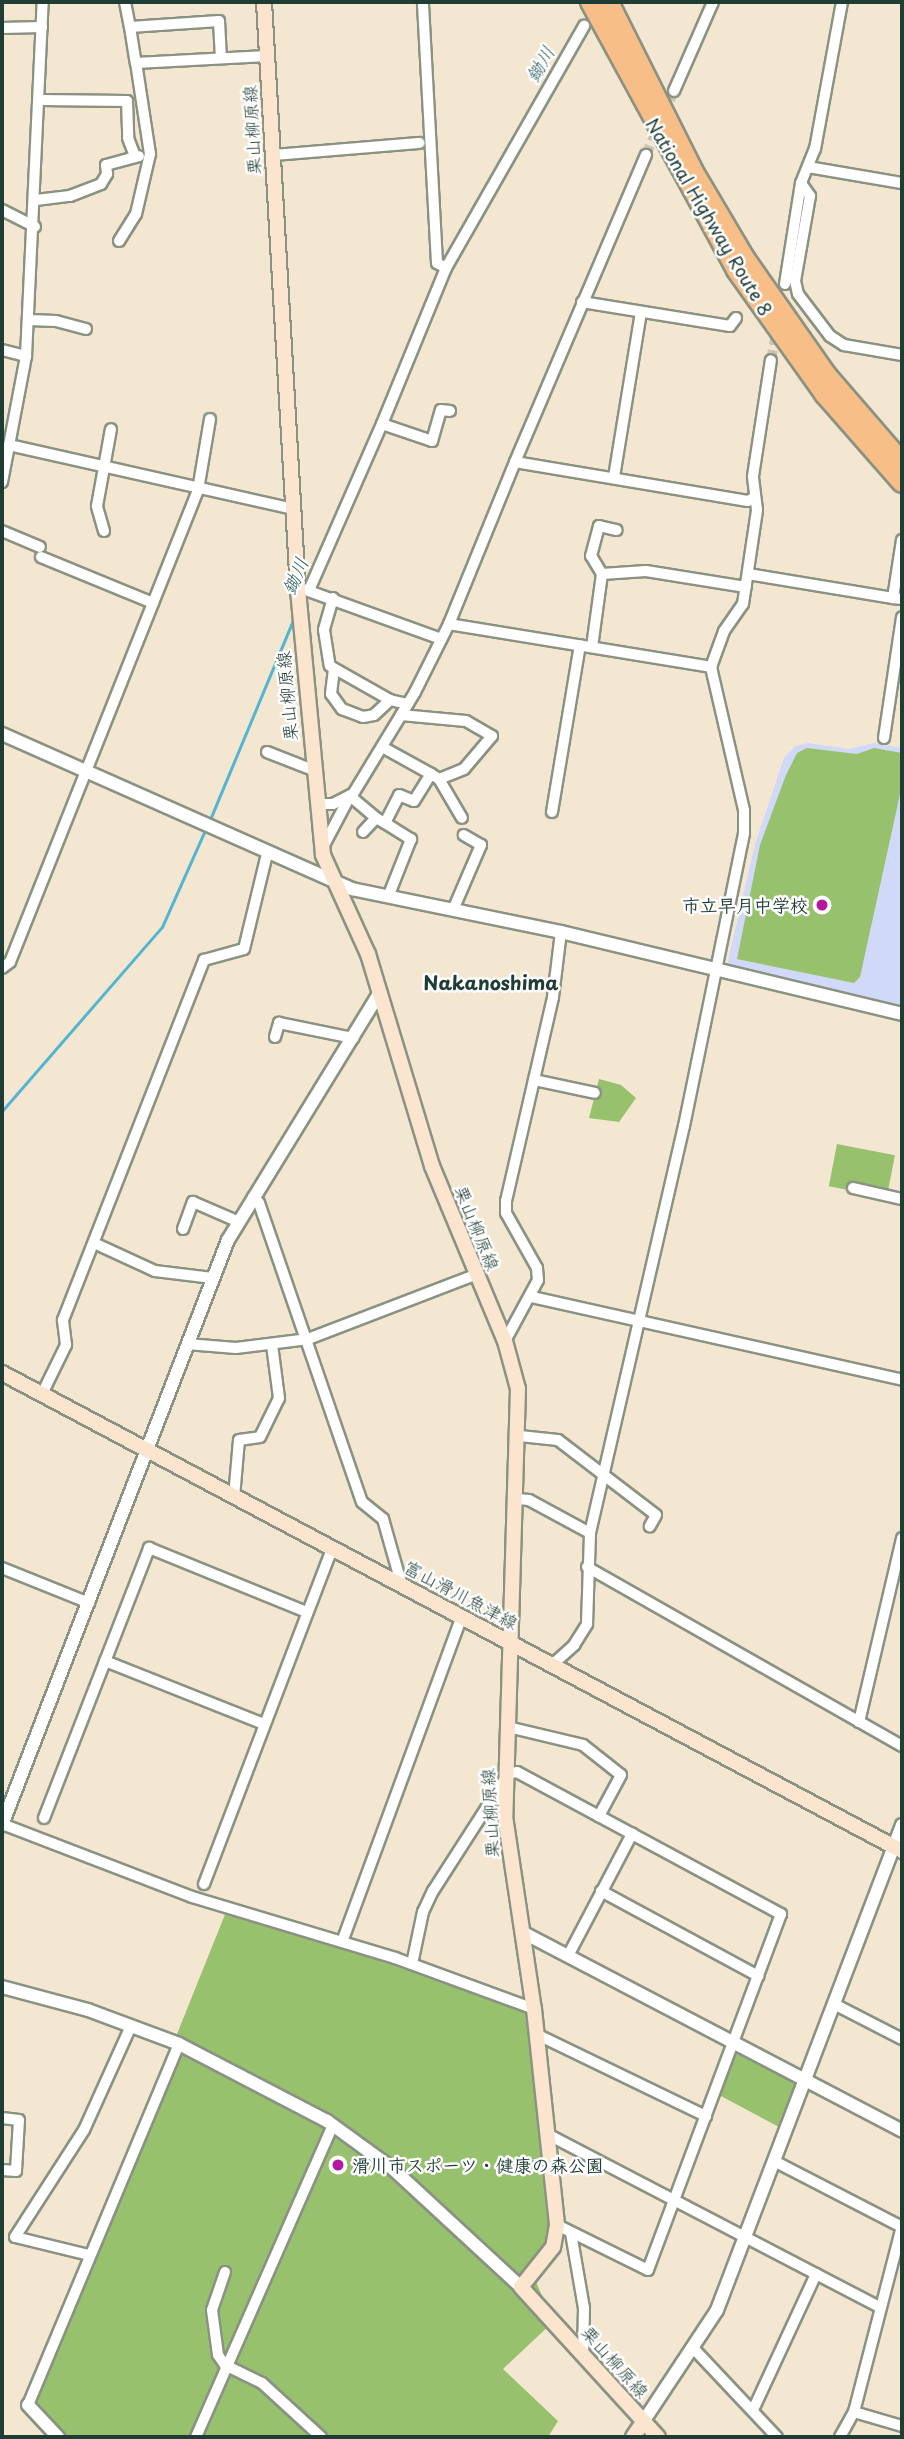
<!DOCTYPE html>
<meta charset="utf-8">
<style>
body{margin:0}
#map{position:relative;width:904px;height:2439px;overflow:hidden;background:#f4e7d1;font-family:"Playpen Sans","Klee One",sans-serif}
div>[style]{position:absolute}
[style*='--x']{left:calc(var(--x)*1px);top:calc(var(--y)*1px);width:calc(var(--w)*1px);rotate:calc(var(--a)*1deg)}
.built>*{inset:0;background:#d1d9f9}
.green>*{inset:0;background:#98c16e;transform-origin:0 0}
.stream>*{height:2.5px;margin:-1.25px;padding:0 1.25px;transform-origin:1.25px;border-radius:1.25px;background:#53b5d2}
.minor-tunnel>*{height:10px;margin-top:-5px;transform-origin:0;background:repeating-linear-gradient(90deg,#c9c5b2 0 10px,transparent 0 15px)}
.roads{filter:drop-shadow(2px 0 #8a9282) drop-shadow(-2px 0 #8a9282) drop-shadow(0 2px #8a9282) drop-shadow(0 -2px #8a9282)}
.minor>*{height:10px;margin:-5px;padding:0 5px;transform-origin:5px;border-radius:5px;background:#fff}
.tertiary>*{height:12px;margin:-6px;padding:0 6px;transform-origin:6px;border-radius:6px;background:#fff}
.secondary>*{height:14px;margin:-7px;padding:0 7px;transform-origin:7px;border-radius:7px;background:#fce5cf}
.trunk>*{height:18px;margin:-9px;padding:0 9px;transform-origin:9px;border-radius:9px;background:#f7be88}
.dots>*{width:19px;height:19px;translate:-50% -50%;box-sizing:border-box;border:4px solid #fff;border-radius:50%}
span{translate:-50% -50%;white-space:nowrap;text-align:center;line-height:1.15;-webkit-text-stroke:5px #fff;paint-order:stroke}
.street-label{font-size:18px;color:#1f3d34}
.poi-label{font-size:18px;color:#1f3d34;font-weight:700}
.right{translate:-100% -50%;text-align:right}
.left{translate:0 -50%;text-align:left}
.water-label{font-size:19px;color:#2f6163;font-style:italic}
.neighbourhood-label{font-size:19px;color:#1f3d34;font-weight:700}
.frame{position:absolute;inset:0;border:4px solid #1f3d34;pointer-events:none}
</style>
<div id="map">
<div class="built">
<div style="clip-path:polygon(808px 743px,849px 749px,874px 743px,902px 748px,902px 1008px,727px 965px,755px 844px,784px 758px,795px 746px)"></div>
</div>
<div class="green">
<div style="clip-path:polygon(807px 748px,857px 754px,874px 748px,902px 753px,902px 785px,860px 977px,854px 983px,737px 959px,760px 845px,786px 775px,797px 753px)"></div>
<div style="clip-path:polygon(599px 1079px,621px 1085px,636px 1098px,619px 1122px,589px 1118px)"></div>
<div style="left:837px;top:1144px;width:59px;height:43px;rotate:11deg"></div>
<div style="clip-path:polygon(228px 1907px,534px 2009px,551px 2223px,546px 2241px,529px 2265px,553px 2322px,503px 2369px,558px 2421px,548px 2437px,58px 2437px,28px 2405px)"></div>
<div style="clip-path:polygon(736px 2049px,797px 2082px,779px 2127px,719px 2095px)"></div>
</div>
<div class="stream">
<div style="--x:366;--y:448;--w:144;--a:-67.5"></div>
<div style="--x:209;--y:822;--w:221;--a:-67.4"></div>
<div style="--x:2;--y:1111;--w:244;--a:-49"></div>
<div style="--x:162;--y:927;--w:108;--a:-66"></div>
</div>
<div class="minor-tunnel">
<div style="--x:646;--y:155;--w:70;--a:-66.4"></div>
<div style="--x:771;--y:360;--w:36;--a:-79"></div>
</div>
<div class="roads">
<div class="minor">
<div style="--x:125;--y:2;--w:25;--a:79"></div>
<div style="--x:130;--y:27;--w:89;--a:-3.9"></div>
<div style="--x:219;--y:21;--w:37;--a:87"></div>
<div style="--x:130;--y:27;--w:36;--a:81"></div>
<div style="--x:136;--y:63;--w:131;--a:-3.1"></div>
<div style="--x:2;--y:28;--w:40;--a:-1.4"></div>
<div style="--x:674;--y:91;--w:97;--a:-66.3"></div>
<div style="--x:40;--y:100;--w:87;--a:0.7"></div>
<div style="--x:127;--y:101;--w:37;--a:88"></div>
<div style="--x:128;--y:138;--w:19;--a:69"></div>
<div style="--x:273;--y:155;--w:147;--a:-4.7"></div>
<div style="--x:808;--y:167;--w:95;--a:9.7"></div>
<div style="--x:801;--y:183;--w:16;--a:55"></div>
<div style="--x:810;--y:196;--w:86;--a:100"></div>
<div style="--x:795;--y:281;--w:13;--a:77"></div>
<div style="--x:798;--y:294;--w:53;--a:52.7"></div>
<div style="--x:830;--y:336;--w:17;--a:33"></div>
<div style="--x:844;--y:345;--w:59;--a:9.8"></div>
<div style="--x:36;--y:200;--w:34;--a:-7"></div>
<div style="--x:70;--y:196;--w:33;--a:-21"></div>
<div style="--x:101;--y:184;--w:12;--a:-59"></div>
<div style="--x:107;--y:174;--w:9;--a:-96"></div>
<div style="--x:106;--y:165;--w:34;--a:-15"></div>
<div style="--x:2;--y:210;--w:37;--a:27"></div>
<div style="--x:119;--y:241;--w:32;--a:-58"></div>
<div style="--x:136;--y:214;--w:62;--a:-76.9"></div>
<div style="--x:150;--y:154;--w:92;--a:-98.7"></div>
<div style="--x:446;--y:268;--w:279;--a:-60.3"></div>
<div style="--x:785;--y:284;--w:102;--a:-81"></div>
<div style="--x:801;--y:183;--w:37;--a:-68"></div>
<div style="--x:815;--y:149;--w:149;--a:-79.6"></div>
<div style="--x:582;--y:302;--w:150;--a:9.2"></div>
<div style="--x:730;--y:326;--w:10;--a:-53"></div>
<div style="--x:29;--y:320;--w:27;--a:2"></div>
<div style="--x:56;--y:321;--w:31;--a:15"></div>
<div style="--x:2;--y:350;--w:25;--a:14"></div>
<div style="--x:382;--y:424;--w:169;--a:-67.7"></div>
<div style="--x:446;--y:268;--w:10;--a:-151"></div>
<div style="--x:437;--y:263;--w:261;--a:-93.1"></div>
<div style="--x:9;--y:445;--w:291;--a:12.7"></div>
<div style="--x:515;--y:462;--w:334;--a:-66.9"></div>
<div style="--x:614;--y:477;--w:167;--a:-80.7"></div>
<div style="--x:2;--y:482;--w:128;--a:-79.2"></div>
<div style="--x:26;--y:356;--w:354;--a:-87.3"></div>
<div style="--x:2;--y:531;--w:41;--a:22.8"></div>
<div style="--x:104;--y:531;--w:26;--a:-106"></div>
<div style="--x:97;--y:506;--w:78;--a:-79.7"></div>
<div style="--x:902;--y:540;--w:59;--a:98.8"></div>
<div style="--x:893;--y:598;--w:9;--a:6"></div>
<div style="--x:41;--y:557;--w:121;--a:22.3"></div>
<div style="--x:602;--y:574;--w:44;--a:-3.9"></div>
<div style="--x:646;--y:571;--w:101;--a:9.1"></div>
<div style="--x:748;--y:574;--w:147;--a:9.4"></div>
<div style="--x:310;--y:588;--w:179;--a:-66.3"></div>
<div style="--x:382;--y:424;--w:53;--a:18.8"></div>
<div style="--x:432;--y:441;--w:32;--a:-74"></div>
<div style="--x:441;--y:410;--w:9;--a:6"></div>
<div style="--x:303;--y:589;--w:147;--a:19.9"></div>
<div style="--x:333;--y:598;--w:33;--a:106"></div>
<div style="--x:324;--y:630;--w:36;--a:81"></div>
<div style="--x:330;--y:666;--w:69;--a:29.5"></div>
<div style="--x:390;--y:700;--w:18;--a:13"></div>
<div style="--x:449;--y:624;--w:266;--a:9.3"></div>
<div style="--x:592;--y:647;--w:74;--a:-82.2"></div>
<div style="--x:602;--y:574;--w:21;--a:-121"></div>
<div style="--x:591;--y:556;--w:31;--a:-75"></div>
<div style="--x:599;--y:526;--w:18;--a:13"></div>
<div style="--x:334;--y:669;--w:25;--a:97"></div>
<div style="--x:331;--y:694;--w:19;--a:54"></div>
<div style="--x:342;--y:709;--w:22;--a:21"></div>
<div style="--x:363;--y:717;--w:11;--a:-10"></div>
<div style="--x:374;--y:715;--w:22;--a:-43"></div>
<div style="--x:401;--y:715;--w:65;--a:5.3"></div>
<div style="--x:466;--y:721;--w:30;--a:30"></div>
<div style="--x:492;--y:736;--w:43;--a:130.3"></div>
<div style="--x:464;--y:769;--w:27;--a:158"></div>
<div style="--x:439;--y:779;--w:9;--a:-148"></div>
<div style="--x:884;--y:738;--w:122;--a:-81.5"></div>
<div style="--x:267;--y:752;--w:49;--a:21.4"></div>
<div style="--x:439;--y:779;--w:45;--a:59.5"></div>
<div style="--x:317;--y:804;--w:16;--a:0"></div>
<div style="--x:333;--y:804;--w:22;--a:-27"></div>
<div style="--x:353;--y:794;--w:119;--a:-58.7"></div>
<div style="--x:415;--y:692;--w:76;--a:-63.4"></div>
<div style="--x:449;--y:624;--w:175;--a:-67.8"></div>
<div style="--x:515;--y:462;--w:236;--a:9.5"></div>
<div style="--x:748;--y:501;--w:8;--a:-30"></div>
<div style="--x:552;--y:812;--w:169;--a:-80.5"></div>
<div style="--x:376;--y:818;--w:10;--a:29"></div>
<div style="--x:385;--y:823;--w:31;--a:-63"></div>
<div style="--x:399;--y:795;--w:16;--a:22"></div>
<div style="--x:414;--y:801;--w:32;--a:-58"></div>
<div style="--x:431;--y:774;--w:56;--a:-151.1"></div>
<div style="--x:385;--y:823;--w:31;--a:32"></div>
<div style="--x:411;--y:839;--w:62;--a:111.6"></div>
<div style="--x:322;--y:849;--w:60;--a:-62.2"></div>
<div style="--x:350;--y:796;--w:34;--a:40"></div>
<div style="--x:376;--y:818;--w:19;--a:133"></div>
<div style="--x:453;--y:910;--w:71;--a:-66.7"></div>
<div style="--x:481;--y:845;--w:20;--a:-150"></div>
<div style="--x:2;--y:968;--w:10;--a:-37"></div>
<div style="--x:10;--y:962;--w:508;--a:-68.28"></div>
<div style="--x:198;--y:490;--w:72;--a:-80.4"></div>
<div style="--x:275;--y:1037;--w:15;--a:-74"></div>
<div style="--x:279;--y:1023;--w:76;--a:11.5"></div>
<div style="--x:534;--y:1080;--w:62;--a:12"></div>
<div style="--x:853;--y:1188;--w:50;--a:12.7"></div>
<div style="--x:253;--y:1197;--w:8;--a:45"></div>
<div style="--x:259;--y:1203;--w:316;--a:71"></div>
<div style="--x:362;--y:1502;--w:27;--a:39"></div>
<div style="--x:383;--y:1519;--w:70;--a:74.2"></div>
<div style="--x:183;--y:1229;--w:29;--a:-70"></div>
<div style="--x:193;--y:1202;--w:50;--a:23.5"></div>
<div style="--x:94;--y:1243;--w:67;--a:24.7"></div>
<div style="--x:155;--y:1271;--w:58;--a:6.9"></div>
<div style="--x:532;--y:1297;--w:379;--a:12.6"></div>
<div style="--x:505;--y:1341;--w:69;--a:-61.6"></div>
<div style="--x:538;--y:1280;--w:12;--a:-95"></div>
<div style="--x:537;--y:1268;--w:63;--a:-119.4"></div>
<div style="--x:506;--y:1213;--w:12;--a:-90"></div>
<div style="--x:506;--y:1201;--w:209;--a:-77"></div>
<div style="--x:553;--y:997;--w:65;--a:-83"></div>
<div style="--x:187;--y:1344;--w:49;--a:4.7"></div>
<div style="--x:236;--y:1348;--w:73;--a:-7.1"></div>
<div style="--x:308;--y:1339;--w:179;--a:-21"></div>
<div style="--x:42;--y:1394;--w:55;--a:-63.9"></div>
<div style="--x:66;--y:1345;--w:25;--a:-97"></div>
<div style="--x:63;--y:1320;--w:387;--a:-68.6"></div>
<div style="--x:204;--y:960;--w:41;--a:-15.4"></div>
<div style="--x:244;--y:949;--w:98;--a:-76.4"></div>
<div style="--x:520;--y:1436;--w:38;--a:6"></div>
<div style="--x:558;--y:1440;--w:123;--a:37.4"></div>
<div style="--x:656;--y:1515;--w:13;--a:119"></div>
<div style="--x:234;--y:1497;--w:57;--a:-85"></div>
<div style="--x:239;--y:1440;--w:21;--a:-8"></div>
<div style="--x:260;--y:1437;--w:43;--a:-64"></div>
<div style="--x:279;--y:1398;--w:53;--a:-97.5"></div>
<div style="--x:518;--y:1499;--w:11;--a:5"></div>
<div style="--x:529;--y:1500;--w:69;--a:28.4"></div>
<div style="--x:587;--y:1567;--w:362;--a:29.6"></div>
<div style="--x:2;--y:1568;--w:94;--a:21.9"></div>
<div style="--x:105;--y:1661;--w:171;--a:21.6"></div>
<div style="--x:552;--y:1665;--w:30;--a:-42"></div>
<div style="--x:574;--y:1645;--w:25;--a:-58"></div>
<div style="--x:587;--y:1624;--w:91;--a:-88.1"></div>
<div style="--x:590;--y:1533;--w:418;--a:-77"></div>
<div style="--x:684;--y:1126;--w:299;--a:-78.4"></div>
<div style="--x:744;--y:833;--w:23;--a:-90"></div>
<div style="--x:744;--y:810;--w:147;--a:-103"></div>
<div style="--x:711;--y:667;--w:38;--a:-70"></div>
<div style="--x:724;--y:631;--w:33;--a:-55"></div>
<div style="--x:743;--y:604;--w:95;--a:-81.5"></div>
<div style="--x:757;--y:510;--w:34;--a:-97"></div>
<div style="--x:753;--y:476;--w:117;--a:-81.2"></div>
<div style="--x:859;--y:1722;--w:189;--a:-76.8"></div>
<div style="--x:508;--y:1727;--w:77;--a:13.5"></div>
<div style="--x:583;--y:1745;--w:48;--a:38.3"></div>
<div style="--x:621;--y:1775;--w:47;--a:118.2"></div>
<div style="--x:505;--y:1774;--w:12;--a:-9"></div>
<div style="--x:517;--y:1772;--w:300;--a:28.3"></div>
<div style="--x:781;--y:1914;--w:380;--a:110.5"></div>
<div style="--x:648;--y:2270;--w:102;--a:-153.7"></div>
<div style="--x:44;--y:1818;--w:290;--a:-68.7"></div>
<div style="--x:149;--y:1548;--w:170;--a:22.1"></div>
<div style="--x:2;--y:1824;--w:204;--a:21"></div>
<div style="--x:192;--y:1897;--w:212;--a:16.7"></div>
<div style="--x:395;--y:1958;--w:148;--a:20.1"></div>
<div style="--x:204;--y:1884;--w:359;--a:-69.1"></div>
<div style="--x:601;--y:1891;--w:179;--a:28.4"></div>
<div style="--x:342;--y:1942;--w:345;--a:-69.8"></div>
<div style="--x:569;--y:1954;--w:136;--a:-62.3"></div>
<div style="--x:412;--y:1964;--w:53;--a:-78.1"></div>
<div style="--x:423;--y:1912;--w:23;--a:-65"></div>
<div style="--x:433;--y:1891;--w:133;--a:-57.3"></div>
<div style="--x:834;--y:2004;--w:76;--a:27.2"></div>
<div style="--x:536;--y:2034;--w:189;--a:25.8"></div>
<div style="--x:2;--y:2118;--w:17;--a:7"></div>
<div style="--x:19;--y:2120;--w:51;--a:93.4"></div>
<div style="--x:16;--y:2171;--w:14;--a:-176"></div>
<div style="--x:547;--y:2134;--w:375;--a:27.5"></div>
<div style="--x:774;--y:2161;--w:144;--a:27.3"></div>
<div style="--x:571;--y:2233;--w:76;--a:80.2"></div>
<div style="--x:584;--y:2308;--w:46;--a:91.2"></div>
<div style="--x:89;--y:2255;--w:76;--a:-166.3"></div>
<div style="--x:15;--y:2237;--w:127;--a:-57.2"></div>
<div style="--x:84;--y:2130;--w:114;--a:-65.7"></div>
<div style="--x:225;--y:2272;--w:40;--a:108.9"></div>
<div style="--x:212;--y:2310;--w:45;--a:82.4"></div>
<div style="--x:218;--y:2355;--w:12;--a:55"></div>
<div style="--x:225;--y:2365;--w:41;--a:25.9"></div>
<div style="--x:262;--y:2383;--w:80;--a:42.5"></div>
<div style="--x:694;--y:2349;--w:121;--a:46.7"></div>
<div style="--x:28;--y:2405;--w:391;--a:-67.3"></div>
<div style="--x:753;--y:2410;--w:150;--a:-65.1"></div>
<div style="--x:854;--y:2412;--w:50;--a:16.3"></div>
<div style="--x:196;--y:2437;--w:341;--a:-66.3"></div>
<div style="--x:840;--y:2437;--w:29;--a:-61"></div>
<div style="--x:854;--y:2412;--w:191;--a:-75.5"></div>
</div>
<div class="tertiary">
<div style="--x:2;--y:734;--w:383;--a:23.9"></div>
<div style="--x:352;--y:889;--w:213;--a:11.6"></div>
<div style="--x:561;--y:932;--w:351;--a:13.5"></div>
<div style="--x:2;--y:1825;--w:627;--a:-68.88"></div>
<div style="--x:228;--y:1240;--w:291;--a:-58.5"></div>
<div style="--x:522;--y:1932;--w:429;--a:27.6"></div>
<div style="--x:2;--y:1987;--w:89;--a:15"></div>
<div style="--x:88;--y:2010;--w:97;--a:20.5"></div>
<div style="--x:179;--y:2044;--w:167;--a:27.5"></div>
<div style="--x:327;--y:2121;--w:82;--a:36"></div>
<div style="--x:393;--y:2169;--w:174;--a:42.7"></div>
<div style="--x:28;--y:2405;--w:44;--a:46.8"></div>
<div style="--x:643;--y:2422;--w:134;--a:-56.5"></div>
<div style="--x:717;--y:2310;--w:519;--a:-69.12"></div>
</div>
<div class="secondary">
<div style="--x:264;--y:2;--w:589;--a:86.69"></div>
<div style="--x:298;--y:590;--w:266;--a:84.6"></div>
<div style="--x:323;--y:855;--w:109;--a:65.6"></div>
<div style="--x:368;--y:954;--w:221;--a:73.2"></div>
<div style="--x:432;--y:1166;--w:190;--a:67.4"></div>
<div style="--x:505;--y:1341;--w:50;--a:74.8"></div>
<div style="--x:518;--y:1389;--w:427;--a:91.7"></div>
<div style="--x:505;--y:1816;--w:195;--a:81.5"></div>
<div style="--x:534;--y:2009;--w:217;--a:83.9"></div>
<div style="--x:557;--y:2225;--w:22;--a:100"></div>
<div style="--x:553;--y:2247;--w:51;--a:128.7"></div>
<div style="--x:521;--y:2287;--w:203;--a:47.6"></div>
<div style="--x:2;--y:1373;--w:1019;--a:27.97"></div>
<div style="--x:633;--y:2437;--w:18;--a:-56"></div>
</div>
<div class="trunk">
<div style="--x:590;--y:2;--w:305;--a:61.4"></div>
<div style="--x:736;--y:270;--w:152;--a:54.6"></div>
<div style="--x:824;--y:394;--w:118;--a:48.8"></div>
<div style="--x:609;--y:2;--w:188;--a:63.4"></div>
<div style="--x:693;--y:170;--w:102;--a:59.4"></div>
<div style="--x:745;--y:258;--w:143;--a:55"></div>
<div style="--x:827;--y:375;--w:115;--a:49.2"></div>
</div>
</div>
<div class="dots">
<div style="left:822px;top:905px;background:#b5179e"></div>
<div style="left:338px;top:2165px;background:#b5179e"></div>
</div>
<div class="street-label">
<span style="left:252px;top:130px;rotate:-93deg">栗山柳原線</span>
<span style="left:709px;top:217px;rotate:59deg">National Highway Route 8</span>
<span style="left:287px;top:696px;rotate:-95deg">栗山柳原線</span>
<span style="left:477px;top:1228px;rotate:68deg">栗山柳原線</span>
<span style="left:461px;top:1595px;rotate:28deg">富山滑川魚津線</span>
<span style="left:490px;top:1813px;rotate:-93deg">栗山柳原線</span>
<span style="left:615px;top:2362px;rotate:48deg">栗山柳原線</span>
</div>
<div class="poi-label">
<span class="right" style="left:808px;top:905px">市立早月中学校</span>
<span class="left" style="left:352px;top:2165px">滑川市スポーツ・健康の森公園</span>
</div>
<div class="water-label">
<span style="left:540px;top:64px;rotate:-60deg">鋤川</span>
<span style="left:295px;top:576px;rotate:-67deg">鋤川</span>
</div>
<div class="neighbourhood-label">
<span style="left:491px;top:983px">Nakanoshima</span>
</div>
<div class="frame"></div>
</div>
